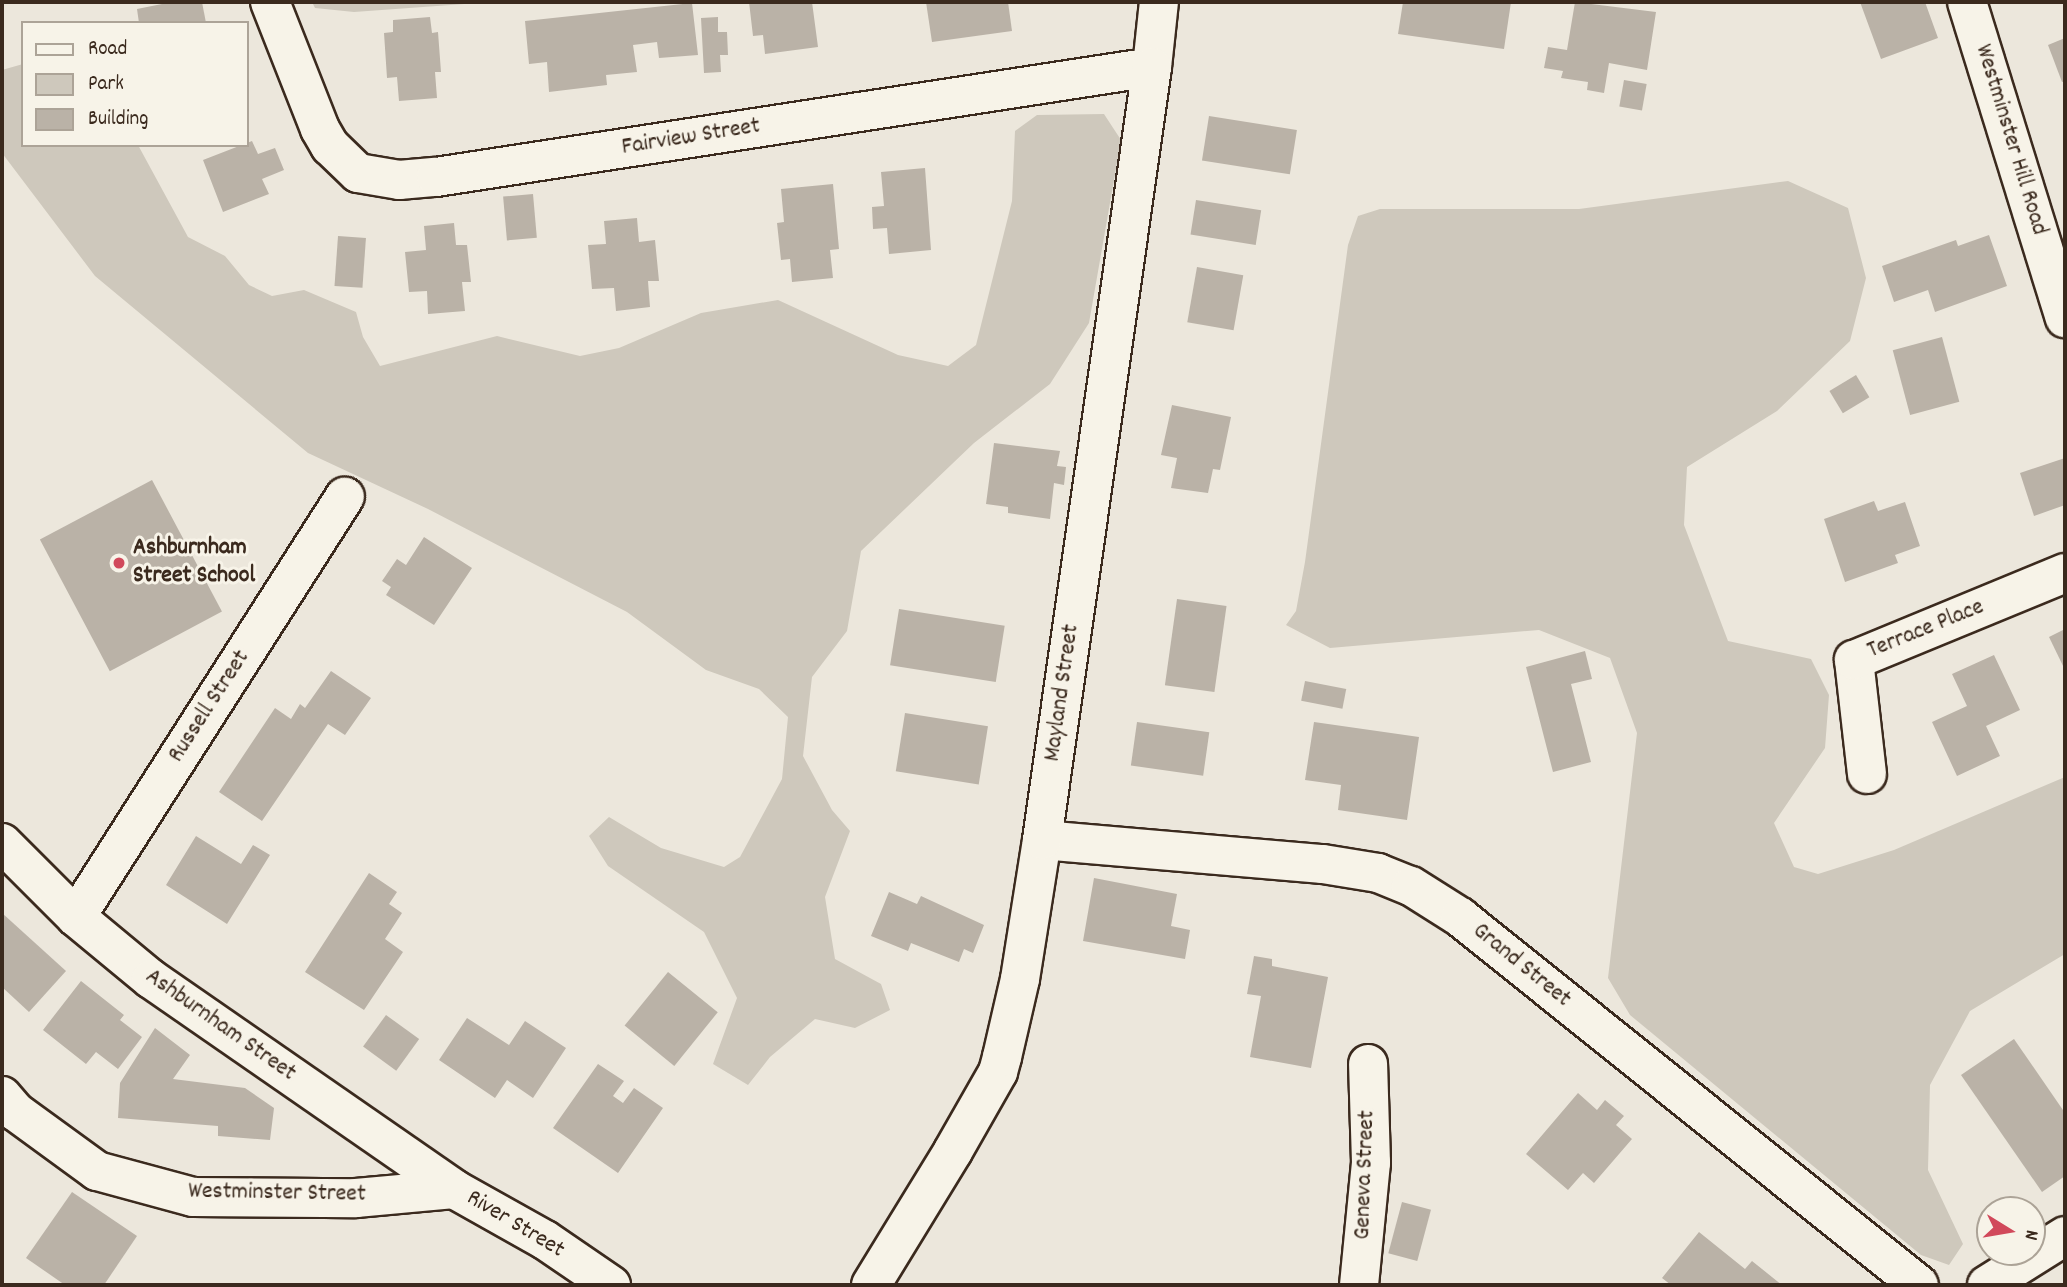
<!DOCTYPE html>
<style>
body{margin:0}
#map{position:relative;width:2067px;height:1287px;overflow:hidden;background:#ece7dc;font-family:Dekko,sans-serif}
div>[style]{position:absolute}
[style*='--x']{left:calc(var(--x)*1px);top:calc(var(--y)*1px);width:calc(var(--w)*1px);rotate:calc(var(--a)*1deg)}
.green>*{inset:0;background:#cec8bc}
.building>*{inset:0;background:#bab2a7;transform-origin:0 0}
.roads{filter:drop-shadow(2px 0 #3b2a1e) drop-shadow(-2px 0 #3b2a1e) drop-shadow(0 2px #3b2a1e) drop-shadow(0 -2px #3b2a1e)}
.minor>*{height:38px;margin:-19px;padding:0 19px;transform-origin:19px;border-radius:19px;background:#f7f3e8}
.primary>*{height:38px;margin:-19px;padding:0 19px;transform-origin:19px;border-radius:19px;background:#f7f3e8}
.trunk>*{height:38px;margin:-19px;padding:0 19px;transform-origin:19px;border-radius:19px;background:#f7f3e8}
.dots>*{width:19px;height:19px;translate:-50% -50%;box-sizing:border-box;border:4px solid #f7f3e8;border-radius:50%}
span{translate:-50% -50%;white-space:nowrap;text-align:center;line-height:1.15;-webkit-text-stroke:6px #f7f3e8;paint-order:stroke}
.street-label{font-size:24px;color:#3b2a1e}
.poi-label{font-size:24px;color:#3b2a1e;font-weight:700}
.left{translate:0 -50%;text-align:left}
.frame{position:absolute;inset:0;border:4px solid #3b2a1e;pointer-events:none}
.legend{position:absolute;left:21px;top:21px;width:228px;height:126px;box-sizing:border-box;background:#f7f3e8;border:2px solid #aca397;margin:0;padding:9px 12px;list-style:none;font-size:21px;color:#3b2a1e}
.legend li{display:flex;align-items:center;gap:14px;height:35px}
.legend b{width:35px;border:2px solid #aca397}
.north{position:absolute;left:1976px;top:1196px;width:70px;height:70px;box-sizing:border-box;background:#f7f3e8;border:2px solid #aca397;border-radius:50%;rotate:101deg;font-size:19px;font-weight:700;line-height:28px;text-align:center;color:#3b2a1e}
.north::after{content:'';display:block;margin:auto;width:24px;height:32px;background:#d1495b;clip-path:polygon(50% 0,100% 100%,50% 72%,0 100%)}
</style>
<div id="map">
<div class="green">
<div style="clip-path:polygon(312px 2px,492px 2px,354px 12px,315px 8px)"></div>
<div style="clip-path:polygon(23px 64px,23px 145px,138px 145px,188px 237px,225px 256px,249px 285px,272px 296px,304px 290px,356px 312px,363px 337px,380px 366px,497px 336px,580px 356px,619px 348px,701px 313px,778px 300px,898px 355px,948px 366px,976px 345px,1012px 201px,1015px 131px,1037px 115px,1104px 114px,1121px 140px,1089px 323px,1050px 384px,974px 443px,861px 551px,847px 631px,812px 677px,803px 756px,832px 810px,850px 831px,825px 897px,835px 959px,881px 984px,890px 1010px,855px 1028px,815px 1019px,770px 1057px,748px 1085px,713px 1064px,737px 998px,704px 932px,608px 866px,589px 836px,609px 817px,661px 848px,724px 867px,740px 857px,782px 779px,788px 717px,759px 689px,706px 670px,627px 612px,428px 509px,308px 453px,95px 276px,2px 153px,2px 70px)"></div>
<div style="clip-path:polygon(1788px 181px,1848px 208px,1866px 278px,1850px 341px,1777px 411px,1687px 467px,1684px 525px,1728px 641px,1811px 659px,1829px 695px,1825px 748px,1774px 823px,1794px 867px,1818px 874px,1894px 850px,2065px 777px,2065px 954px,1970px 1011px,1930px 1085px,1928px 1170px,1963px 1244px,1949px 1265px,1921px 1255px,1630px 1015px,1608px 978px,1637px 733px,1610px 658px,1539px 630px,1330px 648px,1286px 625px,1296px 611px,1305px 562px,1348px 245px,1358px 216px,1380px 209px,1579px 209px)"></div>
</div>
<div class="building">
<div style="clip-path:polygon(172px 2px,202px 2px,206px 23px,139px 23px,137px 9px)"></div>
<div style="clip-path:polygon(749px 2px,812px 2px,818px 47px,765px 54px,763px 35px,753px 36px)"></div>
<div style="clip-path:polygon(926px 2px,1008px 2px,1012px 31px,932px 42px)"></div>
<div style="clip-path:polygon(1403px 2px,1511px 2px,1504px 49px,1398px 34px)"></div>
<div style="clip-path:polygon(1575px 2px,1656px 12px,1647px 70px,1609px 63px,1604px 93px,1587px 90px,1588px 82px,1561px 78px,1563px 71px,1544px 68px,1548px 47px,1567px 50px)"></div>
<div style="clip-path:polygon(1860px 2px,1894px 4px,1925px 2px,1938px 38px,1881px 59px)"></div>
<div style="clip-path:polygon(692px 3px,698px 55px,659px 58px,657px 42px,633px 45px,637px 72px,606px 75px,607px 85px,549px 92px,547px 62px,529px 64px,525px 21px)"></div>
<div style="clip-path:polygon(430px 17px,432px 33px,438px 32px,441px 72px,435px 72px,437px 98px,399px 101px,397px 77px,387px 78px,384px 33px,393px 32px,393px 20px)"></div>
<div style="clip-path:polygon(718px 17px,718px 32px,727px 32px,728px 55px,720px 55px,721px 72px,704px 73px,701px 18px)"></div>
<div style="clip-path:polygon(2065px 38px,2065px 81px,2062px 82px,2048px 45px)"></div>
<div style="left:1624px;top:80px;width:23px;height:27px;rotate:10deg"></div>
<div style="left:1209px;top:116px;width:89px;height:45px;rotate:9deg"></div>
<div style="clip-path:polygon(252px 141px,258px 154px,275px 148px,284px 170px,262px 179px,269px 194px,223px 212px,203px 160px)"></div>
<div style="clip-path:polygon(925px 168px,931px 250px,889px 254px,887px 228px,873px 229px,872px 207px,884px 206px,881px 172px)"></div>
<div style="clip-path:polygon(833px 184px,839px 249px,830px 250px,833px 278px,792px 282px,790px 259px,781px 260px,777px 223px,784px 222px,781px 189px)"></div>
<div style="left:533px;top:194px;width:44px;height:30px;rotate:85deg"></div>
<div style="left:1196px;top:200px;width:66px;height:35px;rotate:9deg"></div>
<div style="clip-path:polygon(637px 218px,639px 242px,655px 240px,659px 281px,648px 281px,650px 307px,616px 311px,614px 288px,592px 289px,588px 245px,606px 244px,604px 221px)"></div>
<div style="clip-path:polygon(454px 223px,456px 245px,467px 245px,471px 282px,462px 282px,465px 311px,428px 314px,427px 291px,409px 292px,405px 252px,426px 250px,424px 226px)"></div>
<div style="clip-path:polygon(1989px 235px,2007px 286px,1935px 312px,1928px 290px,1894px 302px,1882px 266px,1956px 240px,1958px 246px)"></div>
<div style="left:338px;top:236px;width:28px;height:50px;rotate:4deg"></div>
<div style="left:1197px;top:267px;width:47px;height:56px;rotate:10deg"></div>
<div style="left:1942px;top:337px;width:67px;height:51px;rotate:75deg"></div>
<div style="left:1856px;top:375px;width:26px;height:31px;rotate:59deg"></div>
<div style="clip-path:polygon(1172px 405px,1231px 417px,1220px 470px,1213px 469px,1208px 493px,1171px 488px,1177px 458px,1161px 455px)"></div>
<div style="clip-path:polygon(994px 443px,1060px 451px,1057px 466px,1066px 467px,1064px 485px,1054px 483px,1050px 519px,1008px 513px,1008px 507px,986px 504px)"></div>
<div style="clip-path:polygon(2065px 458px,2065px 505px,2034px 516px,2020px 473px)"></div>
<div style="left:152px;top:480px;width:149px;height:127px;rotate:62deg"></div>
<div style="clip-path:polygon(1874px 501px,1878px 511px,1905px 502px,1920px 546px,1895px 555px,1898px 563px,1845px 582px,1824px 519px)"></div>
<div style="clip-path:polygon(424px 537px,472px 568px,434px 625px,386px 595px,391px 587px,382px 581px,397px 559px,406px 565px)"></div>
<div style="left:1177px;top:599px;width:50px;height:87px;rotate:8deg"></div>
<div style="left:899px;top:609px;width:107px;height:57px;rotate:9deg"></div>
<div style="clip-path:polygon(2065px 629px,2065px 670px,2049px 637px)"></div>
<div style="clip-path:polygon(1585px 651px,1592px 679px,1571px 684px,1591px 762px,1553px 772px,1526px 667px)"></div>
<div style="clip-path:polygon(1994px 655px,2020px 710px,1986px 726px,2000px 756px,1957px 776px,1932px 722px,1967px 706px,1952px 674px)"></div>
<div style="clip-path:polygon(331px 671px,371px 698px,345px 735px,328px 724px,262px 821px,219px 792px,275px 708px,291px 719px,300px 704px,305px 708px)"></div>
<div style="left:1305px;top:681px;width:42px;height:20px;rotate:11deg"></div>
<div style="left:905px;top:713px;width:84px;height:59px;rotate:9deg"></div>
<div style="left:1137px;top:722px;width:73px;height:44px;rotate:8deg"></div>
<div style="clip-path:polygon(1314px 722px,1419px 737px,1407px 820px,1338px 810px,1341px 785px,1305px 780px)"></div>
<div style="clip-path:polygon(196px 836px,241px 864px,253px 845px,270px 855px,227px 924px,166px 885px)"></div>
<div style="clip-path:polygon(369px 873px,397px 892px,389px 904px,402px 913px,385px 939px,403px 952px,364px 1010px,305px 972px)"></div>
<div style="clip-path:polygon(1094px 878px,1177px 894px,1171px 926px,1190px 930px,1185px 959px,1083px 941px)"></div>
<div style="clip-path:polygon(889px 892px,917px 904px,921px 896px,984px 925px,973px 953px,964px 949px,959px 962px,911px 943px,908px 951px,871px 936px)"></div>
<div style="clip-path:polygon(2px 913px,66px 971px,29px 1012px,2px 987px)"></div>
<div style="clip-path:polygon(1254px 956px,1272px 959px,1272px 966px,1328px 977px,1311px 1068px,1250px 1057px,1261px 996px,1247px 994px)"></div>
<div style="left:668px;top:972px;width:64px;height:69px;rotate:39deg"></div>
<div style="clip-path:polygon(81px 981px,124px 1015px,120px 1020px,142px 1037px,118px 1069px,96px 1052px,86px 1064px,43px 1030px)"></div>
<div style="left:386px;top:1015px;width:41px;height:39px;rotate:36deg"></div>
<div style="clip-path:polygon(467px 1018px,509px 1045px,525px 1021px,566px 1048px,533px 1098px,507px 1080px,495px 1098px,439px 1060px)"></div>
<div style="clip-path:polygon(155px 1028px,190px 1055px,173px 1079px,245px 1088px,274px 1108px,270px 1140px,218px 1136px,218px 1126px,118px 1118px,120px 1083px)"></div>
<div style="clip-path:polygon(2014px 1039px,2065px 1113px,2065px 1176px,2042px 1192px,1961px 1075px)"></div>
<div style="clip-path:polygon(598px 1064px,624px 1081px,613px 1096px,623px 1103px,634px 1088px,663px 1108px,618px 1173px,553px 1128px)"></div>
<div style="clip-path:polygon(1578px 1093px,1597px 1110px,1605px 1100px,1624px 1116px,1616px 1125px,1632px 1139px,1594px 1183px,1583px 1173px,1568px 1190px,1526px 1154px)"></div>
<div style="clip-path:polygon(72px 1192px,137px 1236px,104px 1285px,65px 1285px,26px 1258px)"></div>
<div style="left:1402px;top:1202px;width:30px;height:53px;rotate:15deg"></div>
<div style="clip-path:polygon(1699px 1232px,1745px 1269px,1752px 1261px,1782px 1285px,1671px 1285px,1662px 1278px)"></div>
</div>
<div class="roads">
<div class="minor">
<div style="--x:270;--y:2;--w:136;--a:68.5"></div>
<div style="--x:320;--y:129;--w:20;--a:60"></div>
<div style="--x:330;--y:146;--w:39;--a:44"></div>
<div style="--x:358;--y:173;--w:42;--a:9.7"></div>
<div style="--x:399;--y:180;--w:37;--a:-5"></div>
<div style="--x:436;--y:177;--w:724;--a:-8.73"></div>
<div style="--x:1152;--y:67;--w:65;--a:-83.9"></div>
<div style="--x:1967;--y:2;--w:331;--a:72.8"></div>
<div style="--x:1867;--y:774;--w:115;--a:-96.5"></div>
<div style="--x:1854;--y:660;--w:228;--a:-22.4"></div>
<div style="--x:1042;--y:840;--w:282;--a:4.9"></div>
<div style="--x:1323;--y:864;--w:56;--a:9.3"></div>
<div style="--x:1378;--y:873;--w:35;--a:22"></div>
<div style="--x:1411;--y:886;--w:58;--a:32.3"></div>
<div style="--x:1460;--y:917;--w:588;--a:38.72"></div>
<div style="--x:76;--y:917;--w:499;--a:-57.4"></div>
<div style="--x:871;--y:1285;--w:157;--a:-58.5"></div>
<div style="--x:953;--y:1151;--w:91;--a:-60.3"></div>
<div style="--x:998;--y:1072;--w:16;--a:-75"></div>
<div style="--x:1002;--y:1057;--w:80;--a:-77"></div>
<div style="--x:1020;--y:979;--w:141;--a:-81"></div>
<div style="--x:1042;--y:840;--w:781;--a:-81.9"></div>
<div style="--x:1359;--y:1285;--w:123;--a:-84.4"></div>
<div style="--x:1371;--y:1163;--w:99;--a:-91.7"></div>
<div style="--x:1987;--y:1285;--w:92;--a:-32.1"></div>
</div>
<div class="primary">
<div style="--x:2;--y:843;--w:105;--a:45"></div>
<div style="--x:76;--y:917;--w:97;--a:39.6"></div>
<div style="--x:151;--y:979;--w:369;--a:34.7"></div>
</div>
<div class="trunk">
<div style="--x:2;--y:1096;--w:21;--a:49"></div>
<div style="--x:16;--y:1112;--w:100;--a:36.1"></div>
<div style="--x:97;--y:1171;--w:99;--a:15.2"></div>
<div style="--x:193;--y:1197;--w:163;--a:0.4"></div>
<div style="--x:356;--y:1198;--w:98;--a:-5.2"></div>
<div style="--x:454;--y:1189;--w:104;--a:29.3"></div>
<div style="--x:545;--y:1240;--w:80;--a:34.3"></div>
</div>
</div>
<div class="dots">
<div style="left:119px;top:563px;background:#d1495b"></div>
</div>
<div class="street-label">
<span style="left:691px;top:138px;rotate:-9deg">Fairview Street</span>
<span style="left:2010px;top:140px;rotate:73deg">Westminster Hill Road</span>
<span style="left:1926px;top:630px;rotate:-22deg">Terrace Place</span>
<span style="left:1063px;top:693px;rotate:-82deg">Mayland Street</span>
<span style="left:210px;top:707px;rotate:-57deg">Russell Street</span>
<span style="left:1521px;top:966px;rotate:39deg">Grand Street</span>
<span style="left:220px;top:1026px;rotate:35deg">Ashburnham Street</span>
<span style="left:1366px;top:1175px;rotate:-88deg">Geneva Street</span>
<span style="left:277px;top:1194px;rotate:1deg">Westminster Street</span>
<span style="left:515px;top:1225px;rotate:31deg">River Street</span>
</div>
<div class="poi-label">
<span class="left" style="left:133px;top:563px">Ashburnham<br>Street School</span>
</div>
<div class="frame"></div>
<ul class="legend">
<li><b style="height:9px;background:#f7f3e8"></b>Road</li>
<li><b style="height:19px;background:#cec8bc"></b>Park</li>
<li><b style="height:19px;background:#bab2a7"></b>Building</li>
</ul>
<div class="north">N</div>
</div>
